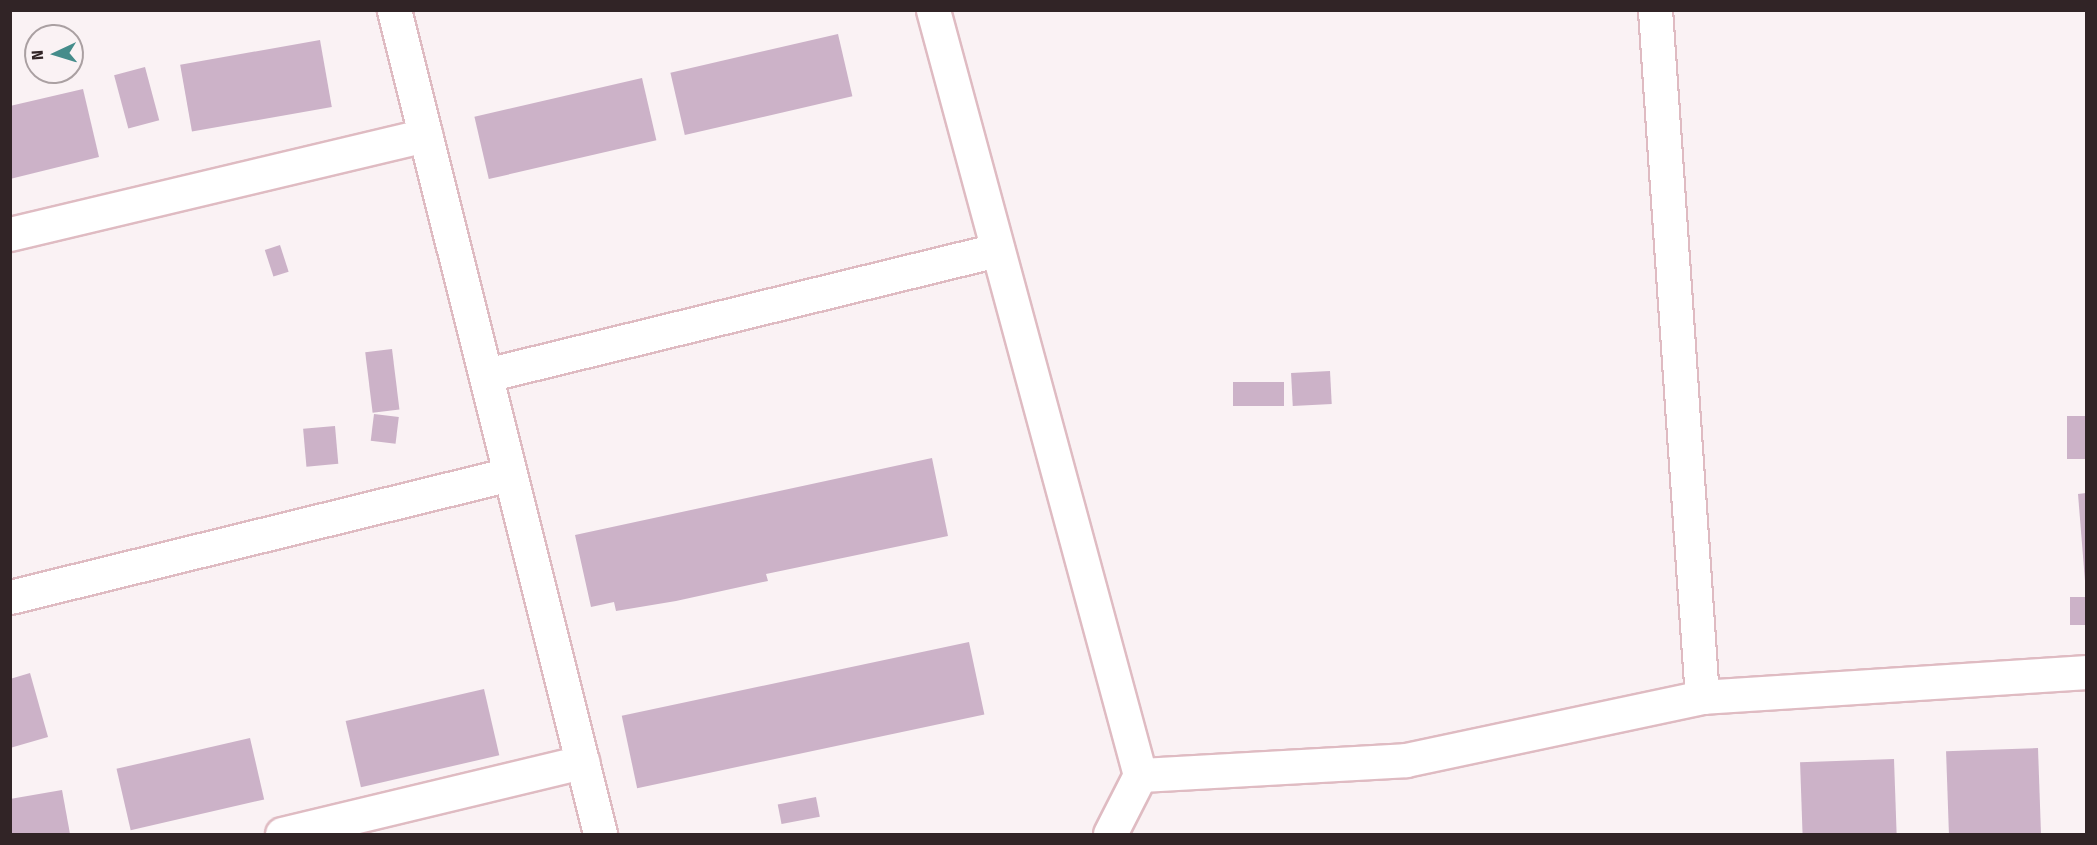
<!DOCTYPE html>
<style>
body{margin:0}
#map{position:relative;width:2097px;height:845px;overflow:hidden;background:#faf2f4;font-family:"Fira Sans Condensed",sans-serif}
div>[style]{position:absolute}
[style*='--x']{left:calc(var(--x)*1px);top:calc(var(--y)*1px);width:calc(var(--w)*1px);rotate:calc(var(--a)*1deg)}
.building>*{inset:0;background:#ccb2c8;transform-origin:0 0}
.roads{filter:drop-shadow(2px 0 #dfbbc2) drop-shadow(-2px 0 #dfbbc2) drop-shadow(0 2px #dfbbc2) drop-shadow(0 -2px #dfbbc2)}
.minor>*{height:33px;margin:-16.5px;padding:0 16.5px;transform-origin:16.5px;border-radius:16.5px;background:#fff}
span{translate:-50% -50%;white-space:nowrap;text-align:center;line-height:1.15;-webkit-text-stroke:4.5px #faf2f4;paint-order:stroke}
.frame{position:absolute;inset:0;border:12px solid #312426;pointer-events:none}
.north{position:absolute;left:24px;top:24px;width:60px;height:60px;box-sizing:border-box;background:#faf2f4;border:2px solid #aaa0a2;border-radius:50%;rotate:266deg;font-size:16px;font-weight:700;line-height:24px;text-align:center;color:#312426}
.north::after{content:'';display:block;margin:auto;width:21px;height:27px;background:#458c8b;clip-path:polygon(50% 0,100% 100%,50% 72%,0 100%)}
</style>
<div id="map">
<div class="building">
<div style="left:838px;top:34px;width:64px;height:172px;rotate:77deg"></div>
<div style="left:320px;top:40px;width:68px;height:142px;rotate:80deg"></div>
<div style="left:145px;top:67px;width:55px;height:32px;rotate:75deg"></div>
<div style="left:642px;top:78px;width:64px;height:172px;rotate:77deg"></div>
<div style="clip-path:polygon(83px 89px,99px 157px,10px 179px,10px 106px)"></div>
<div style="left:280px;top:245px;width:28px;height:16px;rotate:72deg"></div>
<div style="left:392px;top:349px;width:61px;height:27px;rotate:83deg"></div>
<div style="left:1330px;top:371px;width:33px;height:39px;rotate:87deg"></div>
<div style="left:1233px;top:382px;width:51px;height:24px"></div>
<div style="left:374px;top:414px;width:25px;height:27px;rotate:7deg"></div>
<div style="left:2086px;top:416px;width:43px;height:19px;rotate:90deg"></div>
<div style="left:335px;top:426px;width:38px;height:32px;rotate:85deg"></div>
<div style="clip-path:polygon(932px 458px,948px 536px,766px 574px,768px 581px,676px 601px,616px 611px,614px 602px,591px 607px,575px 535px)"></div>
<div style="clip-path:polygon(2086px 493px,2086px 581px,2085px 581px,2078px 494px)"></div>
<div style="left:2086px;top:597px;width:28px;height:16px;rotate:90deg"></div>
<div style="left:969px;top:642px;width:74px;height:355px;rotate:78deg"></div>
<div style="clip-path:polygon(30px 673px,48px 737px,10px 748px,10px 679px)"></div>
<div style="left:484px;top:689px;width:68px;height:142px;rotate:77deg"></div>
<div style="left:250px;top:738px;width:63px;height:137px;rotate:77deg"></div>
<div style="left:2038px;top:748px;width:85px;height:92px;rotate:88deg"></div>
<div style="left:1894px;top:759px;width:75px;height:94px;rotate:88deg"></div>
<div style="clip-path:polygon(62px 790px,70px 834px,10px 834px,10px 799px)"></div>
<div style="left:816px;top:797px;width:20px;height:39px;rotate:79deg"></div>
</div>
<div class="roads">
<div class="minor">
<div style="--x:394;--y:10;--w:849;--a:75.96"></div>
<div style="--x:933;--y:10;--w:793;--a:74.86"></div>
<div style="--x:1140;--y:775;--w:66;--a:117"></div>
<div style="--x:1655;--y:10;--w:689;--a:86.09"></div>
<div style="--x:10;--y:234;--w:427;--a:-13.4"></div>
<div style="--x:486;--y:375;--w:526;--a:-13.75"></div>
<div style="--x:10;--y:597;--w:515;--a:-13.82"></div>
<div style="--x:1140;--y:775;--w:266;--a:-3.2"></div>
<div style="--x:1406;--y:760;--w:303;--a:-12"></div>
<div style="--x:1702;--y:697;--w:385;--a:-3.7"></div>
<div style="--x:282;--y:834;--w:309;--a:-13.5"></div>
</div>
</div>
<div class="frame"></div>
<div class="north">N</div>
</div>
